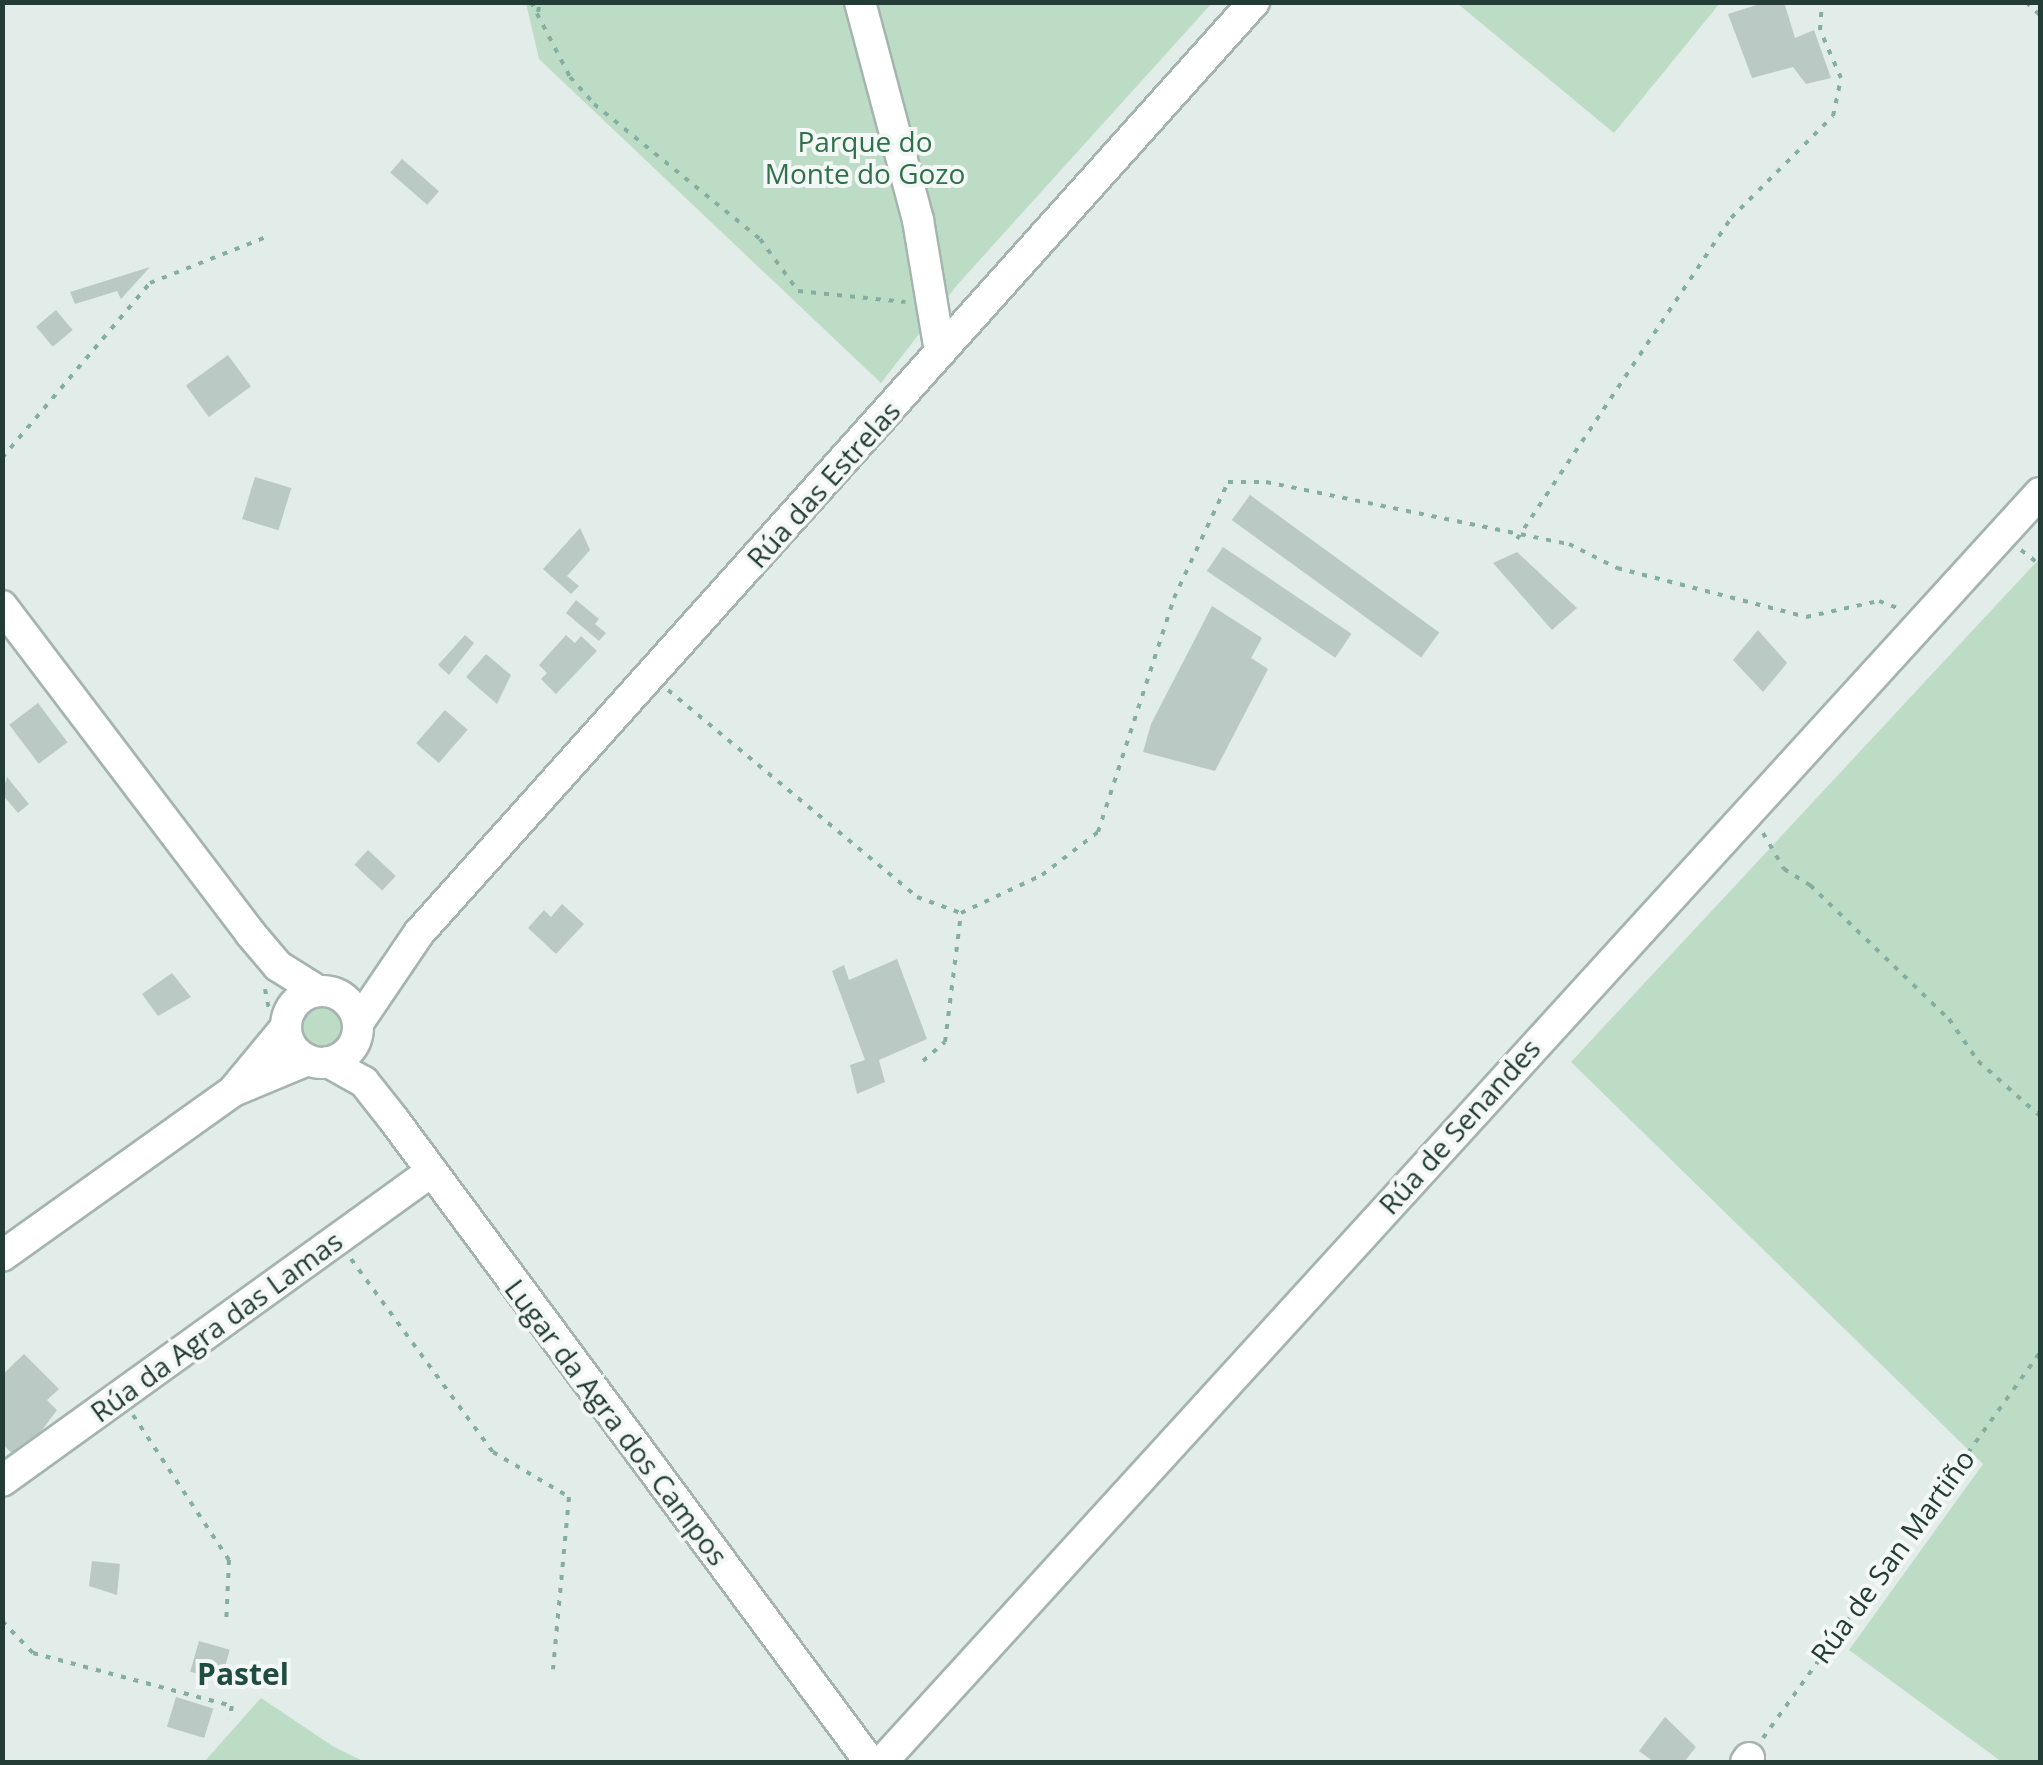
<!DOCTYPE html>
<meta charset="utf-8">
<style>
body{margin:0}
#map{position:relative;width:2043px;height:1765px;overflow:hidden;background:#e2ece8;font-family:"Open Sans",sans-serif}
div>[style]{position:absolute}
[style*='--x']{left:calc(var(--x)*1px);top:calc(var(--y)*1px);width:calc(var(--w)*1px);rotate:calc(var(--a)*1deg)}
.green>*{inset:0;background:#bcdcc5}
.round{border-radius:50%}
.building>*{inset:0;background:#bbc9c4;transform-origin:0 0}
.path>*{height:4px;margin-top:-2px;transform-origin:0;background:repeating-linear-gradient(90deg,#84aea1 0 5px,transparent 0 13px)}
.roads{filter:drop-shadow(2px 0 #a5b4af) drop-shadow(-2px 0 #a5b4af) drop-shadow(0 2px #a5b4af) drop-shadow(0 -2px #a5b4af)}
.minor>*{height:30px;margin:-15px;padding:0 15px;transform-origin:15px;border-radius:15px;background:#fff}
.minor>.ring{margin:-15px;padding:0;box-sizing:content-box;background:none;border:30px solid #fff;border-radius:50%}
span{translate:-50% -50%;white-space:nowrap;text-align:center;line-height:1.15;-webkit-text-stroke:8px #f3f8f6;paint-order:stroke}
.park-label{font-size:28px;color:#2f7149}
.street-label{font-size:28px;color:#233c35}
.neighbourhood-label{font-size:30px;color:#204d42;font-weight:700}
.frame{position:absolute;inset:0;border:5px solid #233c35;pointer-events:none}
</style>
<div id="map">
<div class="green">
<div style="clip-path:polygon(526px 3px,1212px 3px,958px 284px,881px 383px,539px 59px)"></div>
<div style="clip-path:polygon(1457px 3px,1720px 3px,1614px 133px)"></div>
<div style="clip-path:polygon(2040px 558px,2040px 1762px,2002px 1762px,1849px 1650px,1983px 1464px,1571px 1062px)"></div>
<div class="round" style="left:298px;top:998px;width:48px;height:48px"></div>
<div style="clip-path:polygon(261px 1698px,334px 1747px,365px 1762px,204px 1762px)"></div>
</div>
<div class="building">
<div style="clip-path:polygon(1766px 2px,1784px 2px,1795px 38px,1814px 30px,1831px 78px,1806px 84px,1793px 67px,1752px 78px,1728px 14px)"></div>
<div style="left:402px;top:159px;width:49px;height:18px;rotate:41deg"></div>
<div style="clip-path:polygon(150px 267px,121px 299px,117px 291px,75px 304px,70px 292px)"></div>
<div style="left:56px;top:310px;width:26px;height:26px;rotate:50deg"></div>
<div style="left:228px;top:355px;width:39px;height:52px;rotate:54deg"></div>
<div style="left:255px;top:477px;width:38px;height:44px;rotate:17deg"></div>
<div style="left:1250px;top:495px;width:234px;height:31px;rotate:36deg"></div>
<div style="clip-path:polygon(580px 528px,590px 550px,567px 576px,579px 586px,571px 594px,543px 569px)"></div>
<div style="left:1223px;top:547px;width:155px;height:29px;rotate:34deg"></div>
<div style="clip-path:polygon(1517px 552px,1577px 608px,1552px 630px,1493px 563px)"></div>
<div style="clip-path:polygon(576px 600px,599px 619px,595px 624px,606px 633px,599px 641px,566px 613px)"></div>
<div style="clip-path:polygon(1212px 606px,1262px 638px,1251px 658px,1268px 669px,1215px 771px,1143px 752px,1151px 724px)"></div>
<div style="clip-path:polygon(1758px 630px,1787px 663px,1763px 692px,1733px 660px)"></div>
<div style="clip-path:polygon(465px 635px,474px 643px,449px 675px,438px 665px)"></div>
<div style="clip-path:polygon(566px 635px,575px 643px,581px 636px,597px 651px,556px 694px,541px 679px,547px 673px,539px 665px)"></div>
<div style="clip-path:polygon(486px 654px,511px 675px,497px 704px,466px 677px)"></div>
<div style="left:38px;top:703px;width:49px;height:36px;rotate:53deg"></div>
<div style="left:445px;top:710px;width:30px;height:44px;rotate:41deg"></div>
<div style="clip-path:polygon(7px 777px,29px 804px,18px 813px,2px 794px)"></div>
<div style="left:368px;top:850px;width:38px;height:20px;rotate:43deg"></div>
<div style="clip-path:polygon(562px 904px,584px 924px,556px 954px,528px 928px,544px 910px,551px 917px)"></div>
<div style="clip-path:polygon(897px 959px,927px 1039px,879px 1060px,885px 1082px,857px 1094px,850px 1065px,865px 1060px,832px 971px,844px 965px,849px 980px)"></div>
<div style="clip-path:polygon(172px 973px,191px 997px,158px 1016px,142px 994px)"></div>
<div style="clip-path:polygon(24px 1354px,59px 1389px,47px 1400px,57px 1410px,28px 1449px,23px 1444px,13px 1454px,2px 1444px,2px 1375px)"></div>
<div style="clip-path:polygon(92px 1561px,120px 1564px,117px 1595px,89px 1586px)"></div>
<div style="left:199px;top:1641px;width:32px;height:32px;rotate:16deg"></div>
<div style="left:176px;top:1697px;width:39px;height:31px;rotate:17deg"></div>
<div style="clip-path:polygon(1665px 1717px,1696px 1747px,1684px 1762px,1654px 1762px,1639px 1751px)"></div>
</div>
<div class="path">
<div style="--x:531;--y:2;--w:85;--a:62.5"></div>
<div style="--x:570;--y:77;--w:36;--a:48"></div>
<div style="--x:594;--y:104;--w:214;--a:39.1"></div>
<div style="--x:760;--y:239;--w:64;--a:53.8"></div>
<div style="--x:798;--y:291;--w:108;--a:5.9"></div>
<div style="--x:2026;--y:2;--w:19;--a:43"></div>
<div style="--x:538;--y:12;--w:10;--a:-79"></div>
<div style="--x:2;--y:458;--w:229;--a:-49.8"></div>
<div style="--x:150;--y:283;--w:125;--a:-21.6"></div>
<div style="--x:1517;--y:539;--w:386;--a:-56.3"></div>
<div style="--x:1731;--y:218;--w:144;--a:-45"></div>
<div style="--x:1833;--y:116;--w:39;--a:-78"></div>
<div style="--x:1841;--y:78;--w:52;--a:-113.6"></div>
<div style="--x:1820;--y:30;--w:28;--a:-86"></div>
<div style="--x:2021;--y:550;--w:24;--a:38"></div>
<div style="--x:668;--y:690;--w:324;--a:39.7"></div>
<div style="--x:917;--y:897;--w:47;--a:20"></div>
<div style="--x:961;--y:913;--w:89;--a:-25.1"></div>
<div style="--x:1042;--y:875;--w:71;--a:-37.5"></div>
<div style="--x:1098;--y:832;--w:246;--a:-72"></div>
<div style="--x:1174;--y:598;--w:128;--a:-65"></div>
<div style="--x:1228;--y:482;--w:38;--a:0"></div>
<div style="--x:1266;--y:482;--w:309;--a:11.6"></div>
<div style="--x:1569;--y:544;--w:54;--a:26.6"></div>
<div style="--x:1617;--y:568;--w:195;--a:14.5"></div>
<div style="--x:1806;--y:617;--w:75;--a:-12.4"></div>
<div style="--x:1879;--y:601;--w:25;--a:21"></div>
<div style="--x:1763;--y:833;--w:42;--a:59.7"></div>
<div style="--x:1784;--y:869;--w:31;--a:32"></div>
<div style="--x:1810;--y:885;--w:193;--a:44"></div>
<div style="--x:1949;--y:1019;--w:51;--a:55.4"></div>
<div style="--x:1978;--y:1061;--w:83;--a:41.6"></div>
<div style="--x:265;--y:989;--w:20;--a:79"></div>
<div style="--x:923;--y:1061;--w:29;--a:-41"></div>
<div style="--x:945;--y:1042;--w:130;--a:-82.9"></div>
<div style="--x:351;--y:1259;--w:240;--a:53.7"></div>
<div style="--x:493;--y:1452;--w:88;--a:30.6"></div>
<div style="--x:569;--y:1497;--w:173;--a:95.3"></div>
<div style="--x:133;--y:1415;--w:174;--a:56.5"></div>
<div style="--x:229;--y:1560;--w:65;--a:92.6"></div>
<div style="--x:2;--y:1621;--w:45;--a:45.9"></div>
<div style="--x:33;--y:1653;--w:206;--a:14.9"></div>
<div style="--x:232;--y:1706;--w:13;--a:103"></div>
<div style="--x:1763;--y:1738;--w:475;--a:-54.3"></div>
</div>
<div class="roads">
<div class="minor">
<div style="--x:860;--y:2;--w:226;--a:75.1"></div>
<div style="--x:918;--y:220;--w:134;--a:80.5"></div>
<div style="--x:2;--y:606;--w:410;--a:52.8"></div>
<div style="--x:250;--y:933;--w:43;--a:49.7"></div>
<div style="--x:278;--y:966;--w:47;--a:32"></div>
<div class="ring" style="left:286px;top:991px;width:42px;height:42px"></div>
<div style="--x:358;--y:1023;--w:109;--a:-55.9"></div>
<div style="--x:419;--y:933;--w:1251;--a:-48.11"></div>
<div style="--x:328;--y:1062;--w:41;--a:29.1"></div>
<div style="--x:364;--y:1082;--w:48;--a:51.7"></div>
<div style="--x:394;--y:1120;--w:799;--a:53.45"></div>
<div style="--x:236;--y:1090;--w:78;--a:-22.6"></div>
<div style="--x:2;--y:1256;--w:284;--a:-35.5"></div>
<div style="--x:233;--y:1091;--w:83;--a:-50.4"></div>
<div style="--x:2;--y:1481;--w:530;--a:-35.79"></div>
<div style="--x:882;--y:1762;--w:1718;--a:-47.62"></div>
<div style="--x:1746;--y:1762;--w:5;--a:-53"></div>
</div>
</div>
<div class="park-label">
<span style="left:865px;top:157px">Parque do<br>Monte do Gozo</span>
</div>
<div class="street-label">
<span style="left:823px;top:484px;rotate:-48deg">Rúa das Estrelas</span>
<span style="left:1459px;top:1126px;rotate:-48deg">Rúa de Senandes</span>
<span style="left:216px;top:1326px;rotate:-36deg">Rúa da Agra das Lamas</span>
<span style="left:617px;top:1422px;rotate:53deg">Lugar da Agra dos Campos</span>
<span style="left:1892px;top:1556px;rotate:-54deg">Rúa de San Martiño</span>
</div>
<div class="neighbourhood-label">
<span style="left:243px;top:1674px">Pastel</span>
</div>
<div class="frame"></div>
</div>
